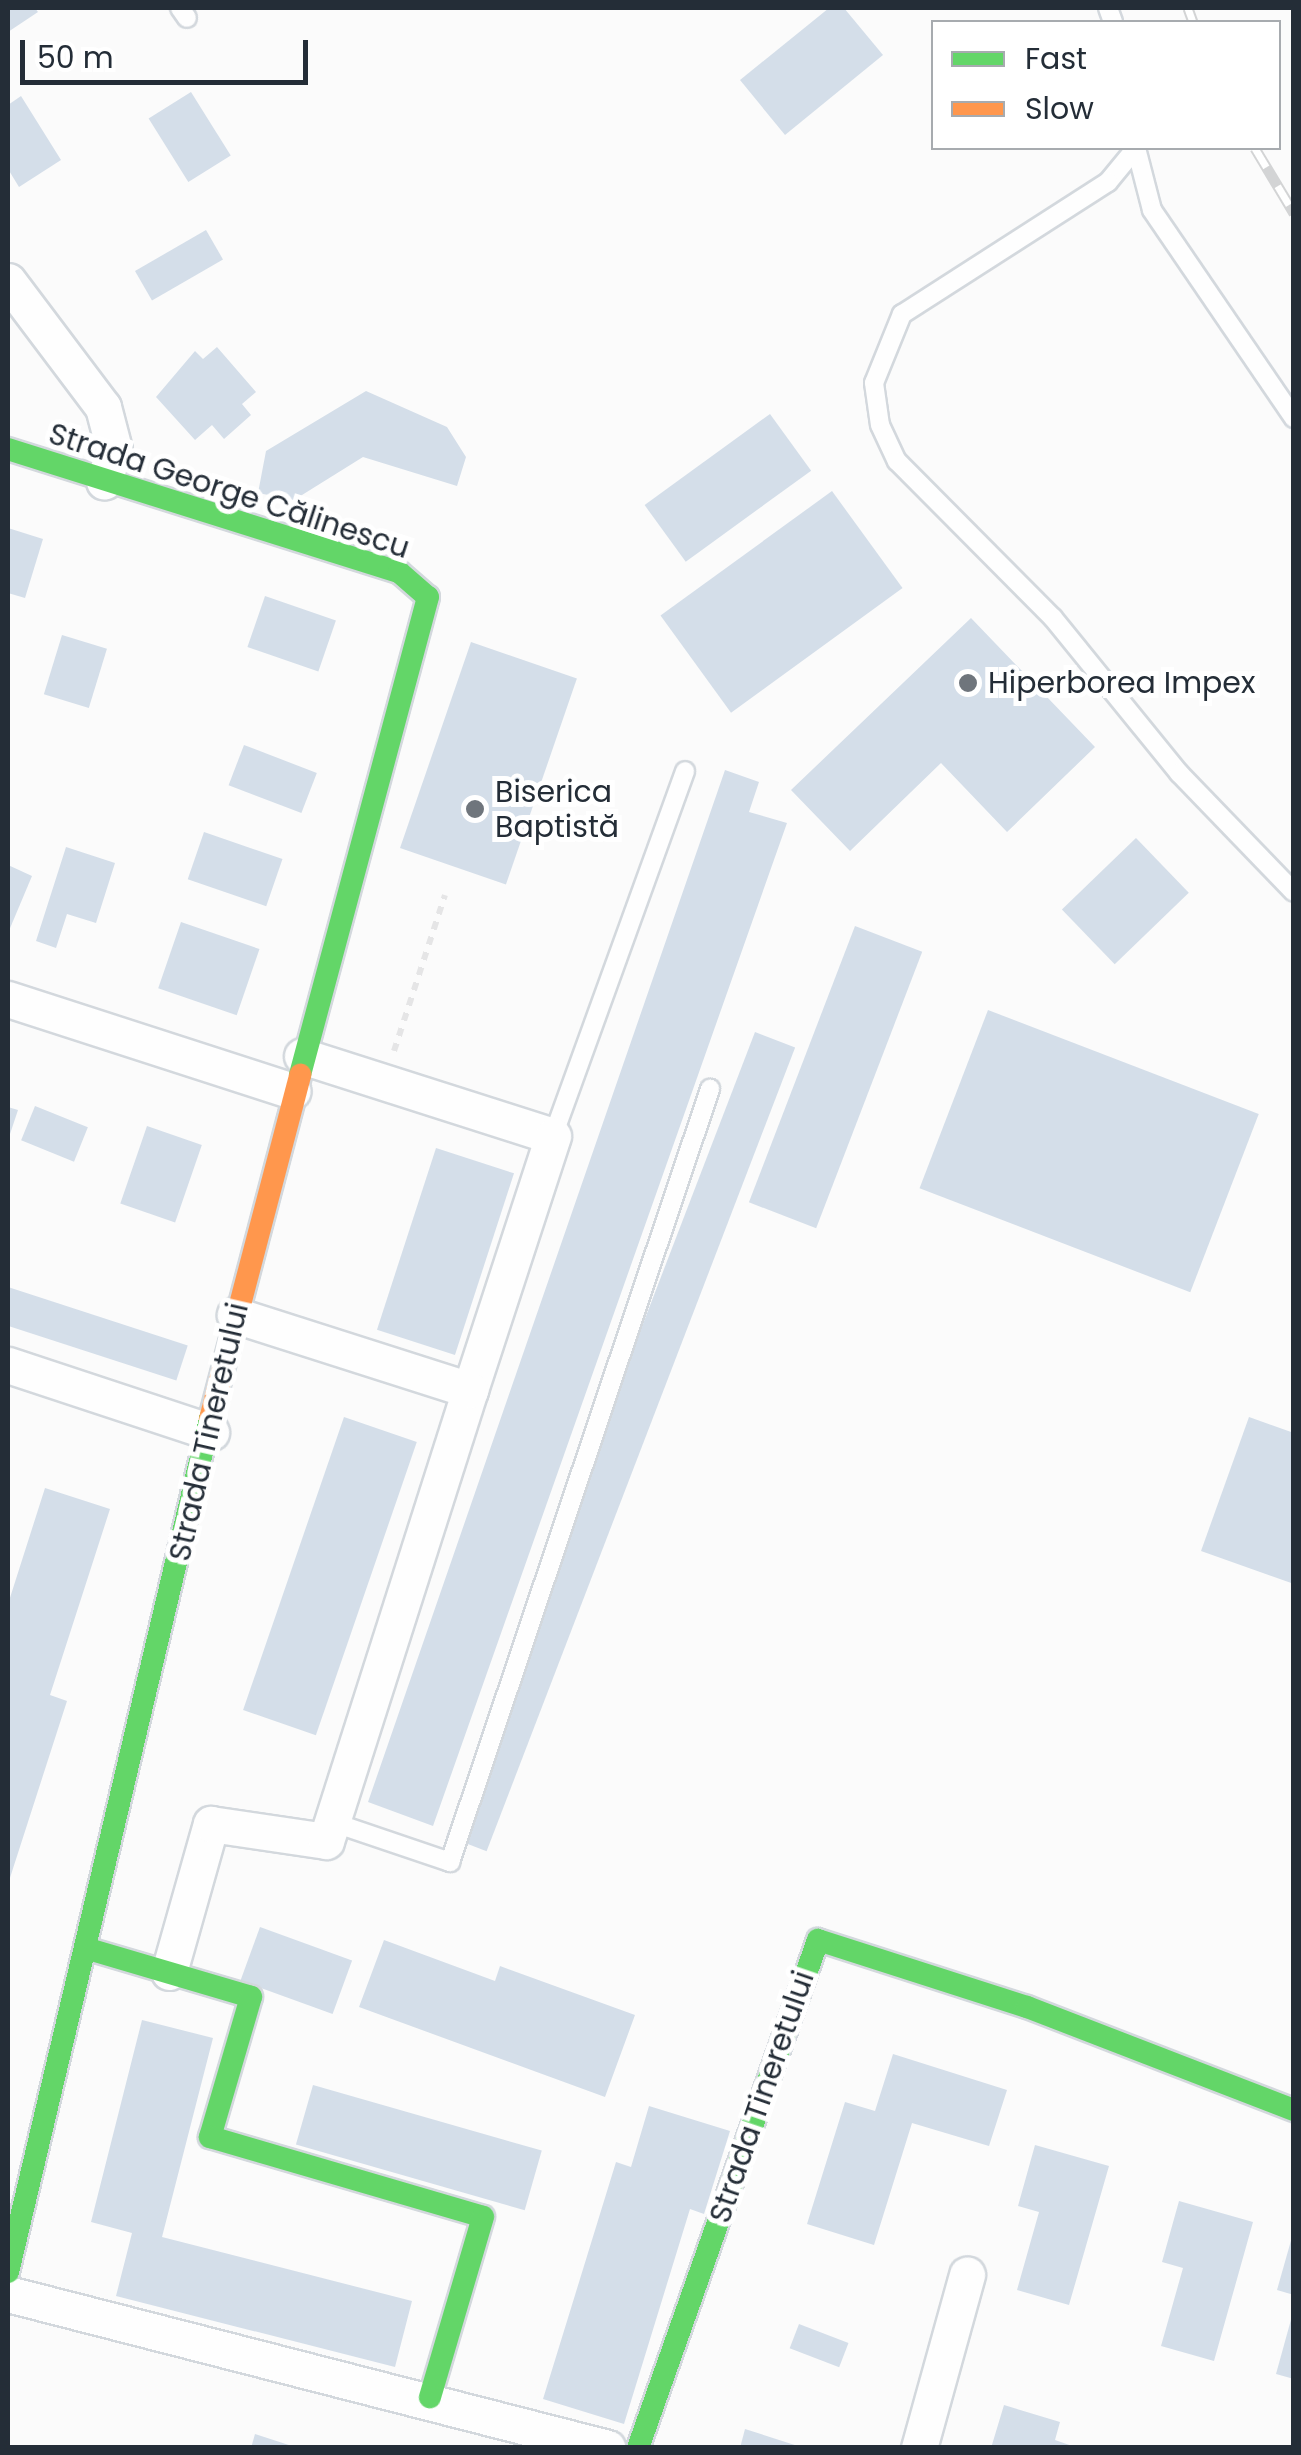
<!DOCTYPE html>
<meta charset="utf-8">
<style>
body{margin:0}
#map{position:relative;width:1301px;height:2455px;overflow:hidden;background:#fbfbfb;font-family:Poppins,sans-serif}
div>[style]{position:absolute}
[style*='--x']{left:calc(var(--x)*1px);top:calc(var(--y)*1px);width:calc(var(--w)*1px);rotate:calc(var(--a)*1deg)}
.building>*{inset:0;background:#d4dee9;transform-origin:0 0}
.path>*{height:6px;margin-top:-3px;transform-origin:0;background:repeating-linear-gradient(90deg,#e5e5e6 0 8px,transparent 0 16px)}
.roads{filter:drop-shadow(2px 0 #d3d8dd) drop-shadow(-2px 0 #d3d8dd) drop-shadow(0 2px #d3d8dd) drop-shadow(0 -2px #d3d8dd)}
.lane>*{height:18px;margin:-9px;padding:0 9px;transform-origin:9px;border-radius:9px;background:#fefefe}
.street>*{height:35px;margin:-17.5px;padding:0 17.5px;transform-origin:17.5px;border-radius:17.5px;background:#fefefe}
.fast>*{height:22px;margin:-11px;padding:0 11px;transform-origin:11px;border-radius:11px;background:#63d668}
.slow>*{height:22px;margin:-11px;padding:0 11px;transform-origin:11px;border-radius:11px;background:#ff974d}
.rail>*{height:11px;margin-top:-5.5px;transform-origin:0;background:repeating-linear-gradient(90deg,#fff 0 22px,#d3d4d5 0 44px);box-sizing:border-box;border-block:2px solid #d3d4d5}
.dots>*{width:28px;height:28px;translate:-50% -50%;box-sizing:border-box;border:5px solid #fff;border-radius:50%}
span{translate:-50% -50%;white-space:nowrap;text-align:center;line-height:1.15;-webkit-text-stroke:10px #fff;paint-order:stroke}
.street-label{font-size:30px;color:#242d37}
.poi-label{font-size:30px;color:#242d37}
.left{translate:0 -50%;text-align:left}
.frame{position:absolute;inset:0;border:10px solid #242d37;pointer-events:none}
.legend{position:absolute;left:931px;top:20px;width:350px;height:130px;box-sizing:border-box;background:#fff;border:2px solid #a7abaf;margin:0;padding:12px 18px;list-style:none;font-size:30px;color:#242d37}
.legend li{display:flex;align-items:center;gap:20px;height:50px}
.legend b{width:50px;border:2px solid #a7abaf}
.scale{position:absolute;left:20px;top:40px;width:288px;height:45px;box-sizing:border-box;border:5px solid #242d37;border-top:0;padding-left:12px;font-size:30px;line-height:35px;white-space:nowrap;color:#242d37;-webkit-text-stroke:8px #fff;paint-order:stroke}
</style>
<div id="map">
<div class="building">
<div style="clip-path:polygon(8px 8px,35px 8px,38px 12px,8px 32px)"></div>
<div style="clip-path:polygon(829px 8px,844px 8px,883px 55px,785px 135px,740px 80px)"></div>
<div style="left:191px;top:92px;width:75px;height:50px;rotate:58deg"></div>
<div style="clip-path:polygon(21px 96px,61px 160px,19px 187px,8px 169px,8px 105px)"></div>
<div style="left:206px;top:230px;width:34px;height:82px;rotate:60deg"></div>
<div style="clip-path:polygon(217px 347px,256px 392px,242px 404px,251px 415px,224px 439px,212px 425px,195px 440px,156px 397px,195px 351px,203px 359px)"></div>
<div style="clip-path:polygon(366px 391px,447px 427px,466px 457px,457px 486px,363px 457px,294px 500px,258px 493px,266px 451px)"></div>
<div style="left:770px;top:414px;width:70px;height:155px;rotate:54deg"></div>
<div style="left:832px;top:491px;width:120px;height:212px;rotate:54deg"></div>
<div style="clip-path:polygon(8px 528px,43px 539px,25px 598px,8px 593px)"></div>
<div style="left:265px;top:596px;width:75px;height:54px;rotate:19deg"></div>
<div style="clip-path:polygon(971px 618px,1095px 747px,1007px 832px,941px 763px,850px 851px,791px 790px)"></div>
<div style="left:62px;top:635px;width:47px;height:62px;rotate:17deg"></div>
<div style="left:471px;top:642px;width:112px;height:218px;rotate:19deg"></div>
<div style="left:244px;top:745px;width:78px;height:43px;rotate:21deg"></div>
<div style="clip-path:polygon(725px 770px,759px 782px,749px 812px,787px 823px,433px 1826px,368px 1802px)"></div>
<div style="left:204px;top:832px;width:83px;height:50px;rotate:19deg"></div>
<div style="left:1136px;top:838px;width:76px;height:103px;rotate:46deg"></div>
<div style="clip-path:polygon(66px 847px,115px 863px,96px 923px,67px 914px,56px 948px,36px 941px)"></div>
<div style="clip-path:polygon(8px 865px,32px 876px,8px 933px)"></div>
<div style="left:181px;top:922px;width:83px;height:70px;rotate:19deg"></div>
<div style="left:855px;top:926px;width:72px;height:296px;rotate:21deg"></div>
<div style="left:988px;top:1010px;width:290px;height:191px;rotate:21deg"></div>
<div style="left:755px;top:1032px;width:43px;height:861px;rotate:21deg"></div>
<div style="left:35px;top:1106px;width:57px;height:37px;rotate:22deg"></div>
<div style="clip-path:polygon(8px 1107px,18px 1110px,8px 1140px)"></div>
<div style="left:147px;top:1126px;width:58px;height:82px;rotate:19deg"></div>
<div style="left:436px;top:1148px;width:82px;height:191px;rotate:18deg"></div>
<div style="left:8px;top:1287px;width:189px;height:37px;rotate:18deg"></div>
<div style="left:344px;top:1417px;width:77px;height:310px;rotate:19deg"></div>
<div style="clip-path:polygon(1249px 1417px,1294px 1433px,1294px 1584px,1201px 1551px)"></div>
<div style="clip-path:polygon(45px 1488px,110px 1509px,50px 1695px,67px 1701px,8px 1884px,8px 1604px)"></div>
<div style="left:260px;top:1927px;width:98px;height:57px;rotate:20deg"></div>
<div style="clip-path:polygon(384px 1940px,495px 1981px,500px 1966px,635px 2015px,605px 2097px,359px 2007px)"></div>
<div style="clip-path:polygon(142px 2020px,213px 2038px,162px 2237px,412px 2301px,395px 2367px,116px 2296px,132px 2233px,91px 2222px)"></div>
<div style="clip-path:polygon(893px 2054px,1007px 2090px,989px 2146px,912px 2123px,874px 2245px,807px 2224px,845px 2102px,875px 2111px)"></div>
<div style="left:313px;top:2085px;width:238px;height:62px;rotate:16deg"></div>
<div style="clip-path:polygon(649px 2106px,730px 2131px,704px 2214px,690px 2209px,624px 2424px,543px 2399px,616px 2162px,631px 2167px)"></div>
<div style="clip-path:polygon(1035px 2145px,1109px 2166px,1069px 2305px,1017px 2290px,1039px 2212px,1018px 2206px)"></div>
<div style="clip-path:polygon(1179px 2201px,1253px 2222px,1214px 2361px,1161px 2346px,1183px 2268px,1162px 2262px)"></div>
<div style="clip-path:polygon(1292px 2237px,1294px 2237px,1294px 2295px,1277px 2290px)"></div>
<div style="clip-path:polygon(1292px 2316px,1294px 2316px,1294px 2379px,1276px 2374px)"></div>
<div style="left:799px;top:2324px;width:53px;height:26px;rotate:21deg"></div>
<div style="clip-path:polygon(1004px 2405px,1060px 2422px,1055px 2440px,1078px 2448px,991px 2448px)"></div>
<div style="clip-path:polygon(745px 2429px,801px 2447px,801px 2448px,740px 2448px)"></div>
<div style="clip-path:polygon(255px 2434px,295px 2447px,295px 2448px,251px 2448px)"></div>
</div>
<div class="path">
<div style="--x:394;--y:1051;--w:164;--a:-71.9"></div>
</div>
<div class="roads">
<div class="lane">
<div style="--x:180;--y:8;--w:12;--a:55"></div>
<div style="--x:1108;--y:8;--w:15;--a:70"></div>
<div style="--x:1136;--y:148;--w:44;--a:129.5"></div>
<div style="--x:1108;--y:182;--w:245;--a:147.3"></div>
<div style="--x:902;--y:314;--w:74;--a:112.1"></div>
<div style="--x:874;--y:383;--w:42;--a:81.9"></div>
<div style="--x:880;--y:425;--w:40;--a:65"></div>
<div style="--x:897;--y:461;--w:221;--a:45.2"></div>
<div style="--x:1053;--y:618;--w:200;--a:50.9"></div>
<div style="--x:1179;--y:773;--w:165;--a:46"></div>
<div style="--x:1136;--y:148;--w:64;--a:75.5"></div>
<div style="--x:1152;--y:210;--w:252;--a:55.7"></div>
<div style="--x:553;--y:1136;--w:388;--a:-70.1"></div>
<div style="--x:332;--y:1822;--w:125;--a:18.7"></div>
<div style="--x:450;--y:1862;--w:816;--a:-71.41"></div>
</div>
<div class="street">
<div style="--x:8;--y:281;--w:158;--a:53"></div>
<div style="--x:103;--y:407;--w:43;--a:75.3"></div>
<div style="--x:114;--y:449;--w:34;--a:107"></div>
<div style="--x:8;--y:999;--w:299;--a:17.9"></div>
<div style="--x:302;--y:1056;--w:263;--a:17.7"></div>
<div style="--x:553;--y:1136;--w:267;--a:108.1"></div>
<div style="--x:8;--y:1365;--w:214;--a:18.3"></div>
<div style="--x:169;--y:1972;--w:154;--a:-74.2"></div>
<div style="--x:211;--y:1824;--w:116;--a:8.4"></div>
<div style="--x:326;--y:1841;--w:473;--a:-72.3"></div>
<div style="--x:470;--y:1390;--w:247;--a:-162.3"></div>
<div style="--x:8;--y:2294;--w:619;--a:14.4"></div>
<div style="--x:919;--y:2448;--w:180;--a:-74.5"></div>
</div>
<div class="fast">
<div style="--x:8;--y:449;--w:410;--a:17.5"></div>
<div style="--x:399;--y:572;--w:38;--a:41"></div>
<div style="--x:428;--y:597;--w:495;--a:105"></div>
<div style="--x:85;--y:1948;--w:173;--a:16.4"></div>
<div style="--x:251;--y:1997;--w:146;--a:106.3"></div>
<div style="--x:210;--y:2137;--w:284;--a:16.3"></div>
<div style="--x:483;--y:2217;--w:188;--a:106.4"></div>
<div style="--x:8;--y:2272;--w:877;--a:-76.68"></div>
<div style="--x:638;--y:2448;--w:539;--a:-70.49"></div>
<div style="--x:818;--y:1940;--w:219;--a:17.8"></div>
<div style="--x:1027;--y:2007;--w:286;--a:21.1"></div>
</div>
<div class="slow">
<div style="--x:210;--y:1419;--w:356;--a:-75.3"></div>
</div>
</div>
<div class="rail">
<div style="--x:1188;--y:8;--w:15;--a:70"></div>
<div style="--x:1255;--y:148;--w:76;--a:59"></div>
</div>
<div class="dots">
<div style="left:968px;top:683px;background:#6f757c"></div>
<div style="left:475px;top:809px;background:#6f757c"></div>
</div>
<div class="street-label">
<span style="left:229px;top:491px;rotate:18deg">Strada George Călinescu</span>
<span style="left:209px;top:1432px;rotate:-77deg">Strada Tineretului</span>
<span style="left:762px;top:2097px;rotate:-71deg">Strada Tineretului</span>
</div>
<div class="poi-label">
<span class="left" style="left:988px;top:683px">Hiperborea Impex</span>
<span class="left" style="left:495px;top:809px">Biserica<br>Baptistă</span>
</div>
<div class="frame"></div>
<ul class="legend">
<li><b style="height:12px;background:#63d668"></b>Fast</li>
<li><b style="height:12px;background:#ff974d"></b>Slow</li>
</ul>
<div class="scale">50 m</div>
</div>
